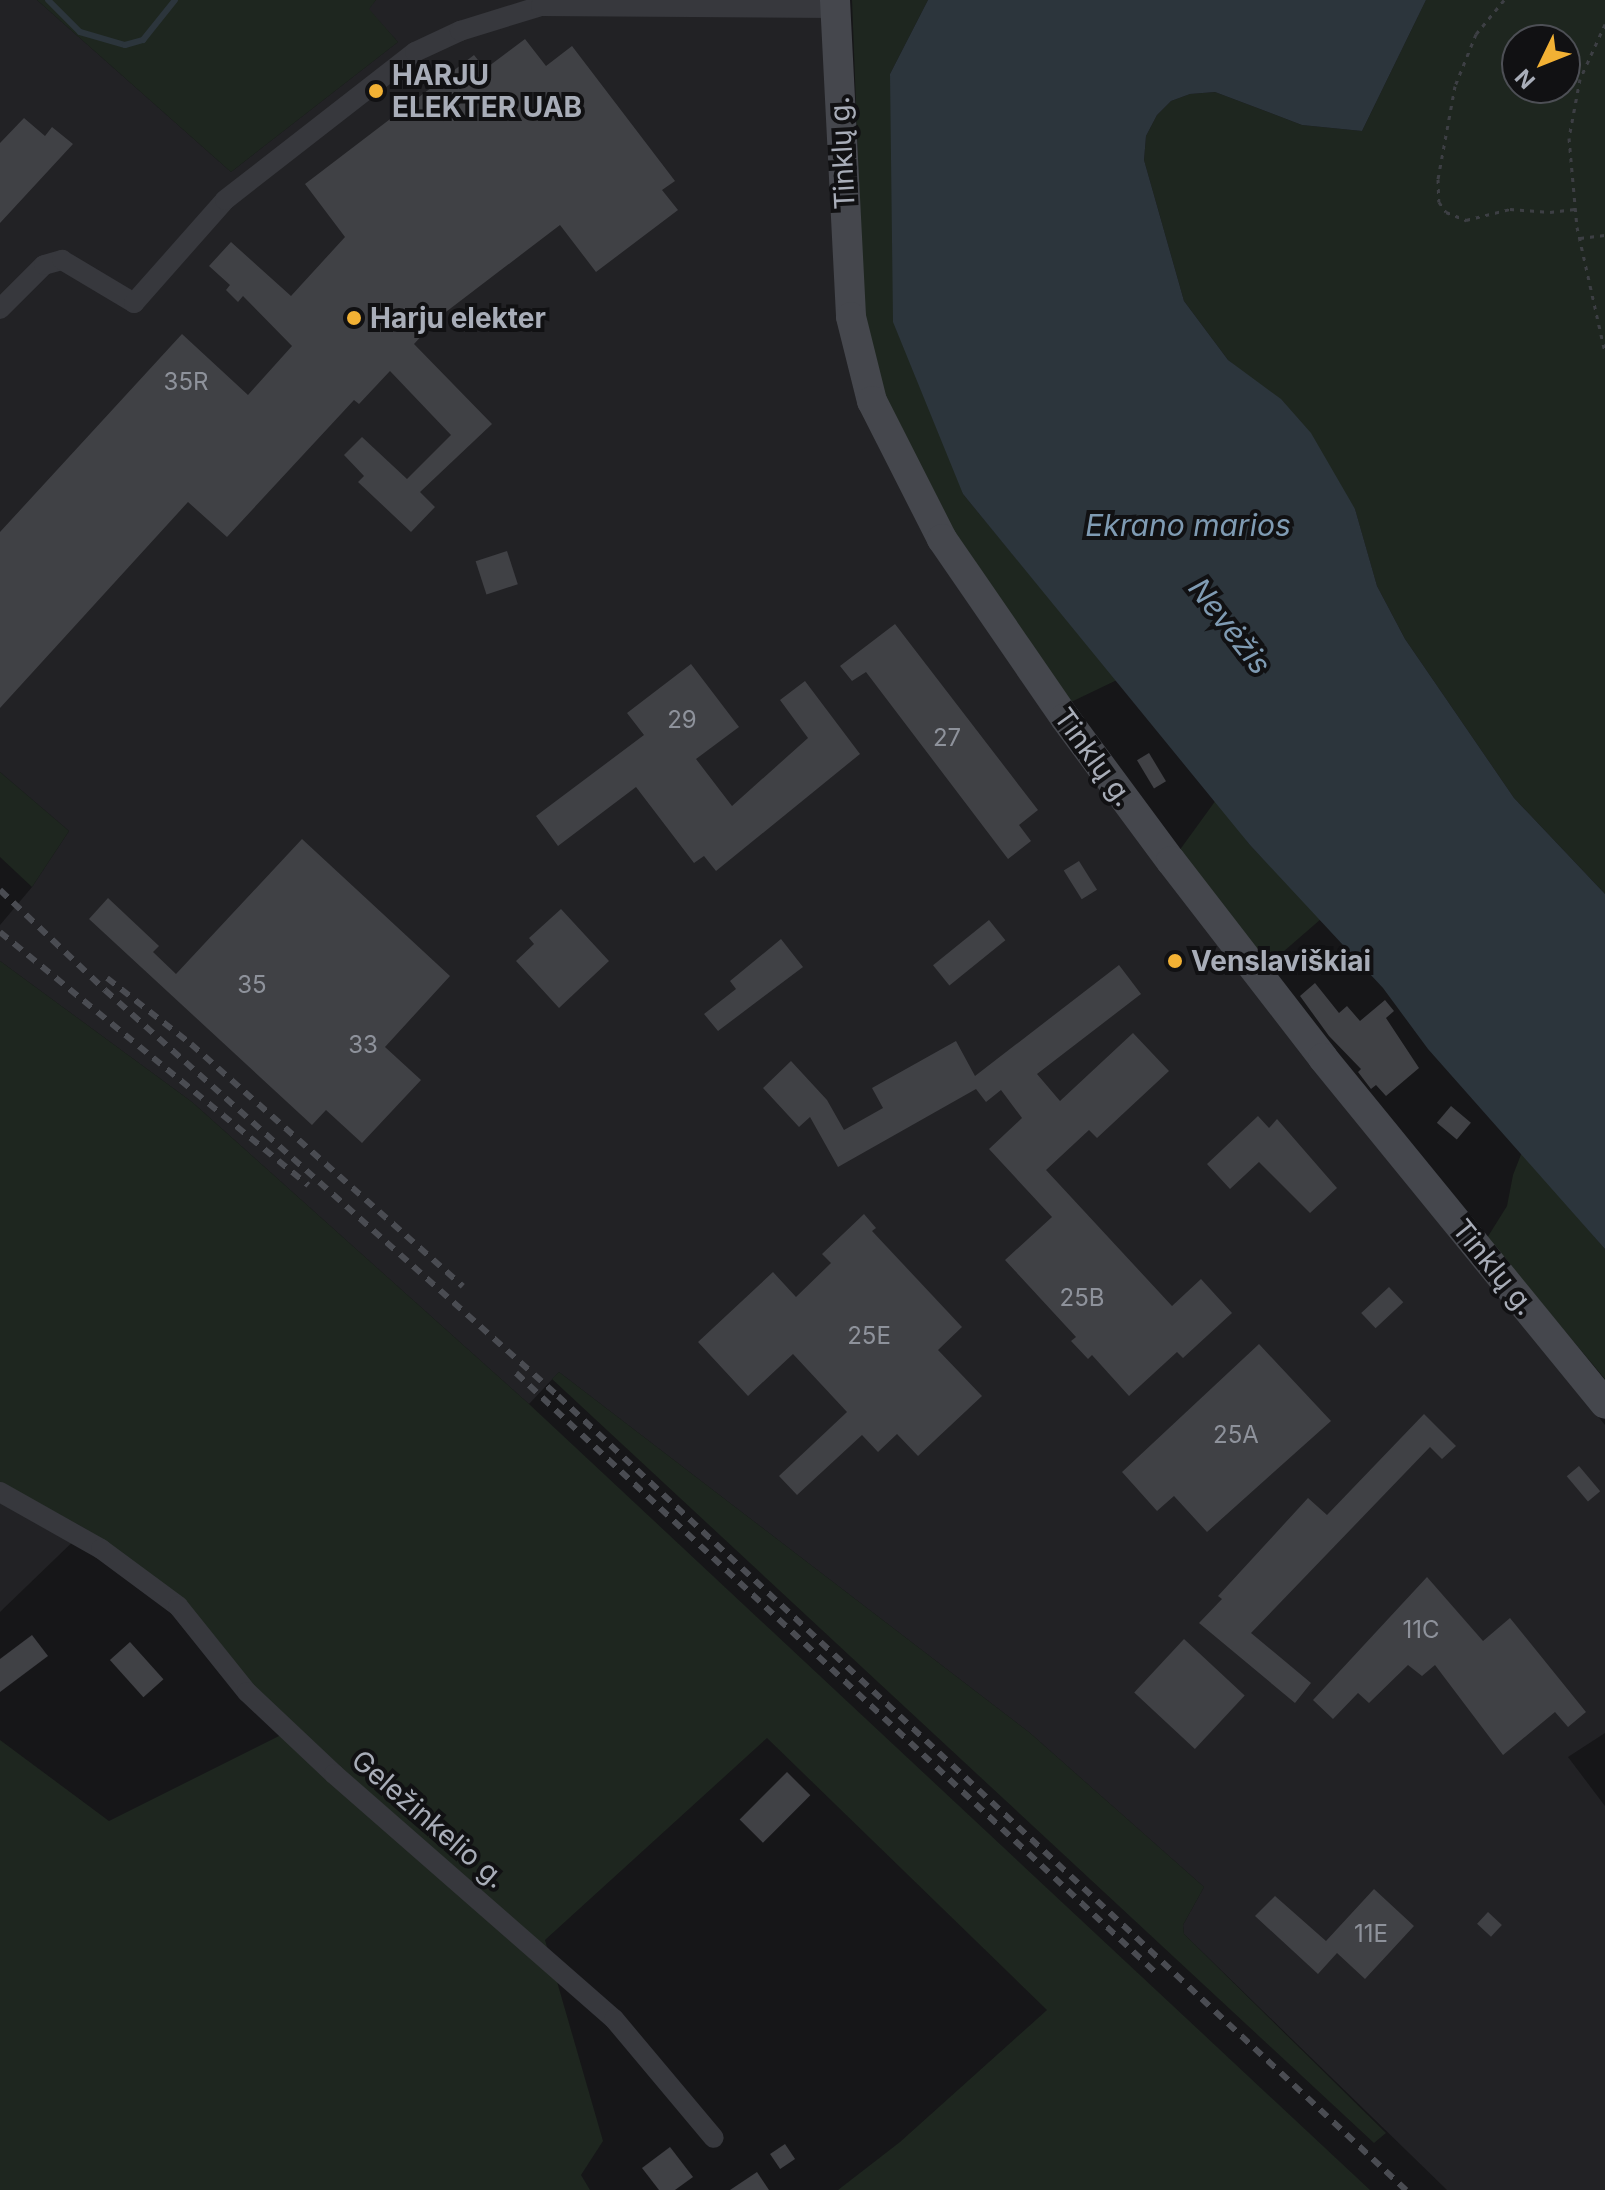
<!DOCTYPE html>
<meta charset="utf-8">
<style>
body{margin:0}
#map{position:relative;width:1605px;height:2190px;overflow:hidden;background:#161618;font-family:Inter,sans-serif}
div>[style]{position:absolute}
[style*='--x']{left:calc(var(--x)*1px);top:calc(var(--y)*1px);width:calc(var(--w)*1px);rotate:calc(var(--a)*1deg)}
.built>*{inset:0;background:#222225}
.green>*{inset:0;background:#1e261f}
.water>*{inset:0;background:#2c353c}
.stream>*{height:6px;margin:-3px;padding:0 3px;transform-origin:3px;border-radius:3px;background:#2c353c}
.building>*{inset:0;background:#404145;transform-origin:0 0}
.path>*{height:3px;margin-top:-1.5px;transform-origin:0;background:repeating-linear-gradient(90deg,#3d3f44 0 4px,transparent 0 10px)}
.minor>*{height:20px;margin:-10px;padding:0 10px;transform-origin:10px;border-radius:10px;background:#37383d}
.secondary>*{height:30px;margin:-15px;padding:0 15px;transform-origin:15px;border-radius:15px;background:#45474d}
.rail>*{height:6px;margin-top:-3px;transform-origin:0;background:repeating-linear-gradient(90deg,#4a4c52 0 10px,transparent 0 18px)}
.dots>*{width:22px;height:22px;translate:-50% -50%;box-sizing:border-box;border:4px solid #111113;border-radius:50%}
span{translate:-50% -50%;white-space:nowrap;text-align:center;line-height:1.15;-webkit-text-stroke:8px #111113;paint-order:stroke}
.number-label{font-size:24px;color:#8e929b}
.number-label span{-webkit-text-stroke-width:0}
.poi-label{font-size:28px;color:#a8adb8;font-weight:700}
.left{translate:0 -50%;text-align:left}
.street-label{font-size:28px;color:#a8adb8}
.water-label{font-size:30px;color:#7f9bb3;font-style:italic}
.north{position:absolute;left:1501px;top:24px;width:80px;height:80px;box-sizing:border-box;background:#111113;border:2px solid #4d4f55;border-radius:50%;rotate:227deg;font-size:22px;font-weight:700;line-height:32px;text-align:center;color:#a8adb8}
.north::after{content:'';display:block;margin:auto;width:28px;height:36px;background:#f2b134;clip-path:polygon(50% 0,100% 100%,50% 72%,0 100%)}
</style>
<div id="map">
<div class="built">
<div style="clip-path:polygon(0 0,37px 0,231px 172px,398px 42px,368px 9px,376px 0,828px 0,860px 397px,1307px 1058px,1605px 1425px,1605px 1733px,1568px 1757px,1605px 1806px,1605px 2190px,1447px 2190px,1184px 1934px,1183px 1925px,1204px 1887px,1030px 1733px,559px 1372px,529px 1404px,192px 1102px,0 961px,0 925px,32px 887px,69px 831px,0 772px)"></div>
<div style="clip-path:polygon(0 1482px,86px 1529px,0 1612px)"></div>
</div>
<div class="green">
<div style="clip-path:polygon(37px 0,376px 0,369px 9px,398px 42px,231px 172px)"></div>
<div style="clip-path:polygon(852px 0,928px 0,890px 74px,963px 494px,1117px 680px,1069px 703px,956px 537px,886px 398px,864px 315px)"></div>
<div style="clip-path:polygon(evenodd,1426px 0,1605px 0,1605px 894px,1514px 798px,1405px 639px,1377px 586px,1355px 509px,1250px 378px,1228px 360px,1184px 301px,1144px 160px,1146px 136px,1157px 115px,1171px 101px,1190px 94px,1215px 92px,1302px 125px,1362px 131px,1426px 0,1517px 40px,1565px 40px,1565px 88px,1517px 88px,1517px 40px)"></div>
<div style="clip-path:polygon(0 772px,69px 831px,32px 887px,0 857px)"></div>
<div style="clip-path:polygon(1216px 800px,1250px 845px,1321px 919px,1269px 964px,1179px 851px)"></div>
<div style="clip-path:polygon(0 961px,192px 1102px,529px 1404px,1370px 2190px,838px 2190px,900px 2142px,1047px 2010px,767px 1738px,545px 1940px,603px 2141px,581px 2175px,590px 2190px,0 2190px,0 1740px,109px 1821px,289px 1731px,206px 1640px,86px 1529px,0 1482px)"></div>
<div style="clip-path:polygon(1522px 1152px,1605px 1249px,1605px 1379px,1487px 1238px,1507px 1206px,1513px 1175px)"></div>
<div style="clip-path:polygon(559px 1372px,1030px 1733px,1204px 1887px,1183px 1925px,1184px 1934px,1386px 2133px,1374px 2143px,552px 1379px)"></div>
</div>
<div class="water">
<div style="clip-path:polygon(928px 0,1426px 0,1362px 131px,1302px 125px,1215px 92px,1190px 94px,1171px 101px,1157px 115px,1146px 136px,1144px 160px,1184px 301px,1228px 360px,1281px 399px,1311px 433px,1355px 509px,1377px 586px,1405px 639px,1514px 798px,1605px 894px,1605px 1249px,1428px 1049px,1383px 988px,1250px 845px,963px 494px,893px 322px,890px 74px)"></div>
</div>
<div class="stream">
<div style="--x:48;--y:0;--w:45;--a:45"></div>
<div style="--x:80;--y:32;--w:47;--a:16.1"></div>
<div style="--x:125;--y:45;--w:19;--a:-16"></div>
<div style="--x:143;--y:40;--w:51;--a:-51.3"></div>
</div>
<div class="building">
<div style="clip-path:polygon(525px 39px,546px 66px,572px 46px,675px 181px,662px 190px,678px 210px,596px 272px,560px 225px,438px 318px,414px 344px,492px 424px,420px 492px,435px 507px,411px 532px,358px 482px,364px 476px,344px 455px,362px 437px,407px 479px,451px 435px,390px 371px,359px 404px,354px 400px,227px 537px,188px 502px,0 708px,0 532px,182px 334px,248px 395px,292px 346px,243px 296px,238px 302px,226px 290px,230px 285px,209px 266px,231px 242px,291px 296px,345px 237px,305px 184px,474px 55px,485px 69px)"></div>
<div style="clip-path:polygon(24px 118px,45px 136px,52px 127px,73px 144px,0 223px,0 143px)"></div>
<div style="left:507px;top:551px;width:35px;height:33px;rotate:72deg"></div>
<div style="clip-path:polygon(895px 624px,1038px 810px,1019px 825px,1031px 841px,1008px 859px,866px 672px,852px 681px,840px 666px)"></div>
<div style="clip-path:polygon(691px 664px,739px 727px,696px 759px,732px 806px,808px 738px,780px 700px,805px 681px,860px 754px,716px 871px,704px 856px,694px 863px,636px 787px,558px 846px,536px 816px,644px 735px,627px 713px)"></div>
<div style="left:1149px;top:753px;width:33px;height:14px;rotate:59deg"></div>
<div style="clip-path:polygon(302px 839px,450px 976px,385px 1047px,421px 1080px,362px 1143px,326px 1110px,312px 1125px,89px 919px,108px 898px,159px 946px,153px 952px,176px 974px)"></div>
<div style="left:1079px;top:861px;width:34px;height:18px;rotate:58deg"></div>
<div style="clip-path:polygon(561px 909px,609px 961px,559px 1008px,516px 961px,534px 944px,529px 938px)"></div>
<div style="left:989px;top:920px;width:26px;height:72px;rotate:51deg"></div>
<div style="clip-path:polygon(781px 939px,803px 967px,718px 1031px,704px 1014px,736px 989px,730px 981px)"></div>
<div style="clip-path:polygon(1119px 965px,1141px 994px,1037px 1074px,1060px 1101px,1133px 1033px,1169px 1071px,1097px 1138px,1089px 1130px,1046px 1170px,1172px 1306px,1201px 1279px,1232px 1313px,1183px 1358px,1177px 1352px,1129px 1396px,1092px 1355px,1088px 1359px,1071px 1341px,1076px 1337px,1005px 1260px,1052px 1217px,989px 1149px,1022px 1118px,1001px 1090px,986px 1102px,976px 1089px,838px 1167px,810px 1117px,799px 1127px,763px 1088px,791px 1061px,827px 1100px,844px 1130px,883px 1108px,872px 1088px,956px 1041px,975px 1076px)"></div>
<div style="clip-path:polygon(1315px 983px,1339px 1013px,1347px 1006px,1360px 1021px,1385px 1000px,1394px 1011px,1386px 1018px,1419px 1068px,1386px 1096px,1376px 1085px,1371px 1089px,1358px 1072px,1361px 1069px,1329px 1036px,1300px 996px)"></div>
<div style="left:1451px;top:1106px;width:26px;height:22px;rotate:40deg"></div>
<div style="clip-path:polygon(1258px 1116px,1269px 1128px,1277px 1119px,1337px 1188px,1310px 1213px,1259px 1162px,1230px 1189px,1207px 1164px)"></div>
<div style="clip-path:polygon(864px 1214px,876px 1228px,872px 1231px,962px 1327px,938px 1350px,982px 1396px,918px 1456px,897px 1434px,878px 1452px,862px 1435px,797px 1495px,779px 1476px,847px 1412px,793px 1354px,748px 1396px,698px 1342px,773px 1272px,796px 1297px,831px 1263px,822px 1254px)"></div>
<div style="left:1389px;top:1287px;width:21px;height:38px;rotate:47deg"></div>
<div style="clip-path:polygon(1259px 1344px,1331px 1421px,1207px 1532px,1174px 1496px,1157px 1511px,1122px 1472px)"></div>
<div style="clip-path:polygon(1424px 1414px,1456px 1446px,1442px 1459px,1430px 1447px,1251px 1633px,1311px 1683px,1295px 1703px,1199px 1623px,1222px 1599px,1218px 1596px,1308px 1498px,1327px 1515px)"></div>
<div style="left:1579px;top:1466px;width:33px;height:16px;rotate:50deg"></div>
<div style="clip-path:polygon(1427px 1577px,1483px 1641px,1510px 1618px,1586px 1712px,1568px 1727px,1555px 1712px,1503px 1755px,1435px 1665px,1422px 1676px,1408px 1665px,1369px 1703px,1358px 1693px,1333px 1719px,1313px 1700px)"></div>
<div style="clip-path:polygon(32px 1635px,48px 1656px,0 1692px,0 1659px)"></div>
<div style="left:1184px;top:1639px;width:83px;height:73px;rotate:43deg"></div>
<div style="left:130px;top:1642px;width:50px;height:27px;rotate:48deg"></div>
<div style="left:787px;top:1772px;width:33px;height:67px;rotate:45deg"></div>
<div style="clip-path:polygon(1374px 1889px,1414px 1926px,1365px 1979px,1337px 1953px,1318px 1974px,1255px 1916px,1275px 1896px,1326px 1941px)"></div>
<div style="left:1488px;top:1912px;width:19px;height:16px;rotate:43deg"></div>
<div style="left:785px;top:2144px;width:18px;height:18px;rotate:56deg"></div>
<div style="clip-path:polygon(670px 2147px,693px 2177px,675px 2190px,659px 2190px,642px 2168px)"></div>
<div style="clip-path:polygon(757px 2172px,769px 2190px,730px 2190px)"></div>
</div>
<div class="path">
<div style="--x:1504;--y:0;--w:44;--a:129.5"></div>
<div style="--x:1476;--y:34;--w:56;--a:112"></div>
<div style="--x:1455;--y:86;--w:95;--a:100.4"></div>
<div style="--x:1438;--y:179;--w:23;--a:88"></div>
<div style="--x:1439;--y:202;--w:12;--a:55"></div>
<div style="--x:1446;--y:212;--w:22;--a:22"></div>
<div style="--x:1466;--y:220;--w:45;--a:-14"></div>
<div style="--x:1510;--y:209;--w:40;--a:4.3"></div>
<div style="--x:1550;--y:212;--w:25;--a:-7"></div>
<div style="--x:1605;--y:24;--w:60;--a:114.4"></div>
<div style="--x:1580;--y:79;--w:60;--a:100.6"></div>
<div style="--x:1569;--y:138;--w:89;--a:84.9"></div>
<div style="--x:1577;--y:227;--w:128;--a:77.4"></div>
<div style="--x:1580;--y:238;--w:25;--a:-7"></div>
</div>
<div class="minor">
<div style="--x:0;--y:309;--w:62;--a:-45"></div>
<div style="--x:44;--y:265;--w:19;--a:-16"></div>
<div style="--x:62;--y:260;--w:84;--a:30.8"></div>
<div style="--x:134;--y:303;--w:137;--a:-48.5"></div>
<div style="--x:225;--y:200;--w:241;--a:-37.9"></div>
<div style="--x:415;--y:52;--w:50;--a:-25"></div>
<div style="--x:460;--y:31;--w:85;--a:-17.2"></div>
<div style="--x:541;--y:6;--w:294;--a:0.4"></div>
<div style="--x:0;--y:1492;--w:116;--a:29.4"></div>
<div style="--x:101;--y:1549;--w:96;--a:36.5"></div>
<div style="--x:178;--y:1606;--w:110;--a:51.3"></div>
<div style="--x:247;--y:1692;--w:120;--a:43.3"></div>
<div style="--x:334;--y:1774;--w:372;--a:41.2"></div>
<div style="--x:614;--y:2019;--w:155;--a:50"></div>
</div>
<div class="secondary">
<div style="--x:835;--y:0;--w:317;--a:87.1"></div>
<div style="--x:851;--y:317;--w:87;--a:76"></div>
<div style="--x:872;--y:401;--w:155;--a:63.1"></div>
<div style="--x:942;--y:539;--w:217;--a:55.5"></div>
<div style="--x:1065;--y:718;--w:178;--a:53.5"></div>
<div style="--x:1171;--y:861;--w:249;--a:52.3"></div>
<div style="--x:1323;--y:1058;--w:446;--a:50.8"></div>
</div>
<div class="rail">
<div style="--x:0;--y:890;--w:145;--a:43.6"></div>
<div style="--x:105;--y:990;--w:608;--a:41.87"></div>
<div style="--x:558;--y:1396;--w:1162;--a:43.12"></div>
<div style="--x:0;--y:932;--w:399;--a:39.4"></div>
<div style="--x:107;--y:978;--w:107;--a:38.2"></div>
<div style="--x:191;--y:1044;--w:364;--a:41.7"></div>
<div style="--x:516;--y:1373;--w:876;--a:43.15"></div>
</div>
<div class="dots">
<div style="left:376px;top:91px;background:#f2b134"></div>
<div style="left:354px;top:318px;background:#f2b134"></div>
<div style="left:1175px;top:961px;background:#f2b134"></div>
</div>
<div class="number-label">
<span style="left:186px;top:382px">35R</span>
<span style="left:682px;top:720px">29</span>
<span style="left:947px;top:738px">27</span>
<span style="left:252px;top:985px">35</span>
<span style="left:363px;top:1045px">33</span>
<span style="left:1082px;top:1298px">25B</span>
<span style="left:869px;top:1336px">25E</span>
<span style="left:1236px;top:1435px">25A</span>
<span style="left:1421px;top:1630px">11C</span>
<span style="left:1371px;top:1934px">11E</span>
</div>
<div class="poi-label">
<span class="left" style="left:392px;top:91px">HARJU<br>ELEKTER UAB</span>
<span class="left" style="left:370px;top:318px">Harju elekter</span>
<span class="left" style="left:1191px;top:961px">Venslaviškiai</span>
</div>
<div class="street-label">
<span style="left:842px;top:153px;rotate:-93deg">Tinklų g.</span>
<span style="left:1094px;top:757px;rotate:54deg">Tinklų g.</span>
<span style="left:1494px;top:1267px;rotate:51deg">Tinklų g.</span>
<span style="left:429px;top:1819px;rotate:41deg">Geležinkelio g.</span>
</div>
<div class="water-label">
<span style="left:1188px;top:525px">Ekrano marios</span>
<span style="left:1230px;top:626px;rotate:52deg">Nevėžis</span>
</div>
<div class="north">N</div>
</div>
